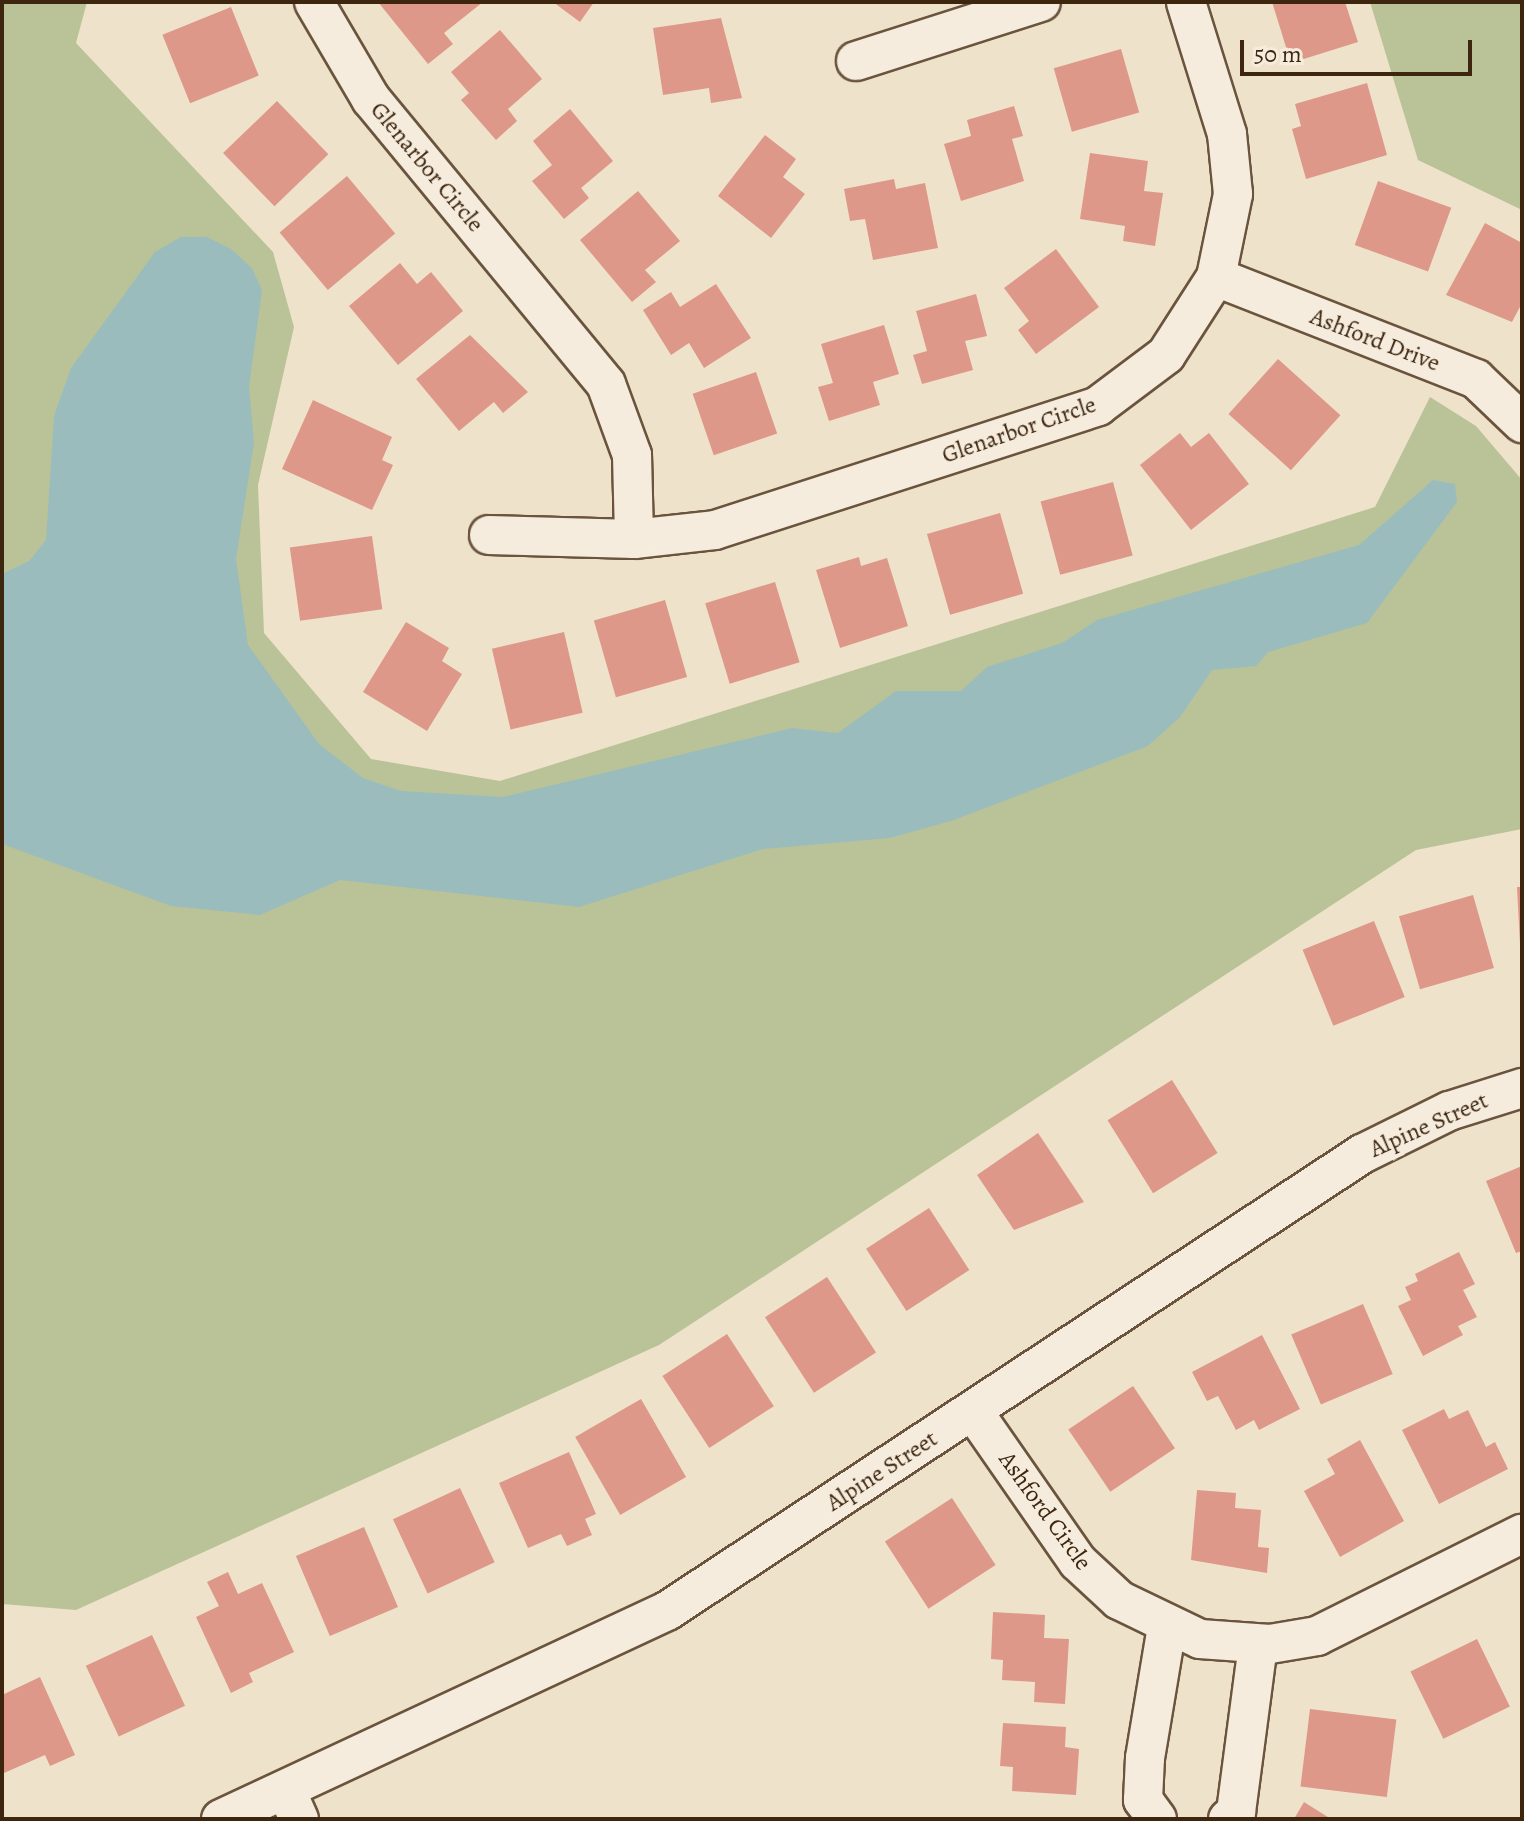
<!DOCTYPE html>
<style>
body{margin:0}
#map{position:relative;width:1524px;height:1821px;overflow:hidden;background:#efe2ca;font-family:Alegreya,serif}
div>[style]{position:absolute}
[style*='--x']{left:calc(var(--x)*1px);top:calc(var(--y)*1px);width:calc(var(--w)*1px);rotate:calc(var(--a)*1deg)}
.green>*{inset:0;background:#b9c397}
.water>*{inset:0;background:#9bbcbd}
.building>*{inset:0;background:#dd9889;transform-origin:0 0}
.roads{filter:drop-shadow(2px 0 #6a543d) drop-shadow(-2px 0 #6a543d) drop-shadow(0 2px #6a543d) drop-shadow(0 -2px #6a543d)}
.minor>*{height:38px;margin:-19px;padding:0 19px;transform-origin:19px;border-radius:19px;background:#f5ecdd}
span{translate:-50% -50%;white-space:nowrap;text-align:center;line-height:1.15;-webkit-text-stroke:8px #f5ecdd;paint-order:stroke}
.street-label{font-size:24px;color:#3d250e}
.frame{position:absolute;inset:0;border:4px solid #3d250e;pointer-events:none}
.scale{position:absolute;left:1240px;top:40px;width:232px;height:36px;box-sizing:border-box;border:4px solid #3d250e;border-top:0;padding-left:10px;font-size:24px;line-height:28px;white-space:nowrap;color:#3d250e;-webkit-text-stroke:6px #f5ecdd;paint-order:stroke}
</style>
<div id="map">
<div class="green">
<div style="clip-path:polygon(2px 2px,87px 2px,76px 43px,273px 252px,294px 327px,258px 485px,264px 633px,371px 759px,500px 781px,1375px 507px,1430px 397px,1476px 426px,1522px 480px,1522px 829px,1416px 850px,659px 1345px,76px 1610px,2px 1604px)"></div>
<div style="clip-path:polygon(1370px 2px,1522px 2px,1522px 210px,1418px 160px)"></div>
</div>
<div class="water">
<div style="clip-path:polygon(181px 237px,207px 237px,231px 249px,252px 268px,262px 290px,249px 387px,254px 443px,236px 559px,248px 645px,319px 744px,363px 778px,401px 791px,503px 797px,792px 728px,838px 733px,896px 691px,961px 691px,987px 667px,1062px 643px,1097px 620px,1359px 545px,1433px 480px,1455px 484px,1457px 502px,1367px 623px,1268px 652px,1256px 666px,1212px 670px,1180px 717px,1148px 746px,954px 820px,890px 838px,763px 849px,579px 907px,340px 880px,260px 915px,171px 906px,2px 844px,2px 574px,29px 561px,46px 540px,54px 416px,71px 368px,155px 252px)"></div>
</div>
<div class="building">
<div style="clip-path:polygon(378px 2px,483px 2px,444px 33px,453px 44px,428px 64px)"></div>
<div style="clip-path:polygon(553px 2px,594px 2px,580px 22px)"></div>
<div style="clip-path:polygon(1272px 2px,1345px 2px,1358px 42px,1291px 63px)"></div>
<div style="left:231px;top:7px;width:74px;height:74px;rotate:68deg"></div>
<div style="clip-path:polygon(721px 18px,742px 98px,711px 103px,709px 88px,663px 95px,653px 28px)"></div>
<div style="clip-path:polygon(500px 30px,542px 79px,508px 109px,517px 121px,496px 140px,461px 100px,469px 93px,451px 72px)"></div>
<div style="left:1121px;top:49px;width:66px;height:70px;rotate:74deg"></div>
<div style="clip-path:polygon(1367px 83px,1387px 155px,1306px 179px,1292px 129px,1301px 126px,1295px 104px)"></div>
<div style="left:277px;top:101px;width:74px;height:75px;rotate:46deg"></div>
<div style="clip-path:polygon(1014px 106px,1023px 136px,1012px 139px,1024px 181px,961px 201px,944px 144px,971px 136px,967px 120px)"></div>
<div style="clip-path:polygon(570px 109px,613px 161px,581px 188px,589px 198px,564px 219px,532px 181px,552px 165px,533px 141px)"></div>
<div style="clip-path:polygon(765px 135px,796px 159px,783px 177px,805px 194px,771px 238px,718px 196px)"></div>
<div style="clip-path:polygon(1090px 153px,1148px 161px,1144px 191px,1163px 193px,1155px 246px,1123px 241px,1125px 226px,1080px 219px)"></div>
<div style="left:347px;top:176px;width:75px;height:88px;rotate:50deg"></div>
<div style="clip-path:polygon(894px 179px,896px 189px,925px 183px,938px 248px,873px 260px,865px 219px,850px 221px,844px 189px)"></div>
<div style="left:1378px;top:181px;width:78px;height:68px;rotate:20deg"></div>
<div style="clip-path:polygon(638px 191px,680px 241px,645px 270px,656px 282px,632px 302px,580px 240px)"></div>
<div style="clip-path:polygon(1485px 223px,1522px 243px,1522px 303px,1512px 322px,1446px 295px)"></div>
<div style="clip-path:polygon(1056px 249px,1099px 307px,1036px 354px,1018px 330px,1029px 321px,1004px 288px)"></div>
<div style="clip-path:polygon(400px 263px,417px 284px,431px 272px,463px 311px,398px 365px,349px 306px)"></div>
<div style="clip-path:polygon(716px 284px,751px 338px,704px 368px,689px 343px,671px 355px,643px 310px,671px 292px,680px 307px)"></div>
<div style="clip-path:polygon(976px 294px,987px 336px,965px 341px,973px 370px,922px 384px,913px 355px,927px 351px,916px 311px)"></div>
<div style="clip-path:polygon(884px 325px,899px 374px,873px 382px,880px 405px,829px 421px,818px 387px,833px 383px,821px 344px)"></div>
<div style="clip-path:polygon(470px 335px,528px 392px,503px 413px,494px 402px,459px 431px,416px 379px)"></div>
<div style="left:1278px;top:359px;width:84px;height:74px;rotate:42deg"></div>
<div style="left:756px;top:372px;width:65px;height:67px;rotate:71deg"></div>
<div style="clip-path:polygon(313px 400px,392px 437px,382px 460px,393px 465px,372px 510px,282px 469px)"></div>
<div style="clip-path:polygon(1180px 433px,1191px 447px,1209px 433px,1249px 484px,1191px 530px,1140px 465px)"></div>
<div style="left:1113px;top:482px;width:76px;height:75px;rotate:75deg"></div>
<div style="left:1000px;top:513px;width:84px;height:76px;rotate:74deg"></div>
<div style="left:372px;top:536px;width:74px;height:83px;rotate:82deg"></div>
<div style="clip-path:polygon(859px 557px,861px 566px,887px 558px,908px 626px,840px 648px,816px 570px)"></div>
<div style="left:775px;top:582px;width:84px;height:73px;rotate:73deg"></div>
<div style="left:665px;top:600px;width:80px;height:74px;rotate:74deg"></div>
<div style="clip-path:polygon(406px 622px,449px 648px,442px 661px,462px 674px,427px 731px,363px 692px)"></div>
<div style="left:564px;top:632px;width:83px;height:74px;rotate:77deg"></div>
<div style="clip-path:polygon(1517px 887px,1522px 887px,1522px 944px,1520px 944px)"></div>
<div style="left:1473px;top:895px;width:76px;height:77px;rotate:74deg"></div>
<div style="left:1374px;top:921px;width:82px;height:77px;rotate:68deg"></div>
<div style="left:1172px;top:1080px;width:86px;height:76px;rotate:58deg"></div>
<div style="clip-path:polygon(1038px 1133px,1084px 1202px,1014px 1230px,977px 1175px)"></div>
<div style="clip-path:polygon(1522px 1166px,1522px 1251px,1516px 1253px,1486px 1181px)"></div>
<div style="left:929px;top:1208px;width:74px;height:75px;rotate:57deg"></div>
<div style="clip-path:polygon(1459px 1252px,1475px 1284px,1463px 1290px,1477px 1317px,1458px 1326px,1463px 1335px,1423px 1356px,1398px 1306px,1411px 1300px,1405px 1287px,1418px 1281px,1415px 1274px)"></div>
<div style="left:827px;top:1277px;width:90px;height:74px;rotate:57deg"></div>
<div style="left:1363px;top:1304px;width:76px;height:78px;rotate:67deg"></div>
<div style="left:727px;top:1334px;width:86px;height:77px;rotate:57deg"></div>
<div style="clip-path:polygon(1262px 1335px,1300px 1409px,1259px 1430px,1254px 1420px,1236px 1430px,1218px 1396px,1207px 1401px,1192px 1372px)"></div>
<div style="left:1133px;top:1386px;width:75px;height:78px;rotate:56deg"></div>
<div style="left:641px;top:1399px;width:90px;height:76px;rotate:60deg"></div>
<div style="clip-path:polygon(1444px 1409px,1449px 1419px,1468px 1410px,1486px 1447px,1495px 1442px,1508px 1469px,1439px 1504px,1402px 1430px)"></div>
<div style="clip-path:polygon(1360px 1440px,1404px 1521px,1340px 1557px,1304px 1491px,1335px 1474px,1327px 1459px)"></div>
<div style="clip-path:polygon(569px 1452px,596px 1514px,585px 1519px,592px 1535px,567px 1546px,561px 1534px,528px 1548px,499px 1483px)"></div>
<div style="left:460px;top:1488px;width:82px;height:74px;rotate:65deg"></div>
<div style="clip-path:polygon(1197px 1490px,1236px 1493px,1235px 1508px,1261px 1510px,1258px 1547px,1269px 1548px,1267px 1573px,1191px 1560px)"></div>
<div style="left:952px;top:1498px;width:80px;height:80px;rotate:57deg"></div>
<div style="left:364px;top:1527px;width:87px;height:74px;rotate:67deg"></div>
<div style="clip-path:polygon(228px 1572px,238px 1594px,262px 1583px,294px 1652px,249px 1673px,253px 1682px,231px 1693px,196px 1617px,219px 1606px,207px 1582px)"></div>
<div style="clip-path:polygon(993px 1612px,1045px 1615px,1044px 1638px,1069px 1639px,1065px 1704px,1034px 1702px,1035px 1682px,1002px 1680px,1003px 1660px,991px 1659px)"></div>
<div style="left:152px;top:1635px;width:78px;height:73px;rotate:65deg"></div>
<div style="left:1477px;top:1639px;width:75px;height:74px;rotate:64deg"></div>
<div style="clip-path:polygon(40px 1677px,75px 1755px,50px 1766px,45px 1755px,4px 1773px,2px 1695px)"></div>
<div style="left:1310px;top:1709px;width:87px;height:78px;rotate:7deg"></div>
<div style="clip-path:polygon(1003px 1723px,1066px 1727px,1065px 1747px,1079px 1749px,1076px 1795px,1012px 1791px,1013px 1767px,1000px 1766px)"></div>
<div style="clip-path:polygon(1304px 1802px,1331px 1819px,1294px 1819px)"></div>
</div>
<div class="roads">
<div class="minor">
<div style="--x:314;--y:2;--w:113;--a:59.6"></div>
<div style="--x:371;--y:99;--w:369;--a:50.5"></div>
<div style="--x:606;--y:384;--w:76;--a:69.9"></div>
<div style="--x:632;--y:455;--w:84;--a:88.6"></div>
<div style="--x:634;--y:539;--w:81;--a:-6.3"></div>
<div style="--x:715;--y:530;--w:403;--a:-17.9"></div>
<div style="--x:1098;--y:406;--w:85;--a:-36.9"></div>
<div style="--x:1166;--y:355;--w:93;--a:-57.3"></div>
<div style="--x:1216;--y:277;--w:85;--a:-78.4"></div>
<div style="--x:1233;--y:194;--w:60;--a:-95.7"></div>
<div style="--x:1227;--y:134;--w:138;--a:-107.3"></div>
<div style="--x:856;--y:61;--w:194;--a:-17.7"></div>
<div style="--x:1216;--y:277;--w:279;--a:21.4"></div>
<div style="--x:1476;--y:379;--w:64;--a:43.7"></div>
<div style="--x:489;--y:535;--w:145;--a:1.6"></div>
<div style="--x:973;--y:1411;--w:184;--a:55.2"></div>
<div style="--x:1078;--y:1562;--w:56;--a:42.8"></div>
<div style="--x:1119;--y:1600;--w:90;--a:25.7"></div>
<div style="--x:1200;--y:1639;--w:70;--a:4.1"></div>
<div style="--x:1270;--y:1644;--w:48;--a:-9.7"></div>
<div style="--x:1317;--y:1636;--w:229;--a:-26.5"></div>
<div style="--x:286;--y:1790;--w:32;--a:66"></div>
<div style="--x:221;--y:1819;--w:492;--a:-25"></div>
<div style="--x:667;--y:1611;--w:832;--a:-33.33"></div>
<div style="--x:1362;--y:1154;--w:97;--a:-26.3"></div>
<div style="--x:1449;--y:1111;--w:77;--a:-17.5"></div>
<div style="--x:1157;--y:1819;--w:24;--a:-126"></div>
<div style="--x:1143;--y:1800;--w:42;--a:-87.3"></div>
<div style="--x:1145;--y:1758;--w:133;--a:-80.5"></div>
<div style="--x:1228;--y:1819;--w:11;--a:-41"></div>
<div style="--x:1236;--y:1812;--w:169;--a:-82.5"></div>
</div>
</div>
<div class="street-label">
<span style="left:427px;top:167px;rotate:50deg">Glenarbor Circle</span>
<span style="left:1375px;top:340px;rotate:21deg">Ashford Drive</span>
<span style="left:1019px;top:430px;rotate:-19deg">Glenarbor Circle</span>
<span style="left:1429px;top:1125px;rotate:-24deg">Alpine Street</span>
<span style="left:882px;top:1471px;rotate:-33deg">Alpine Street</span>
<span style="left:1045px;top:1511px;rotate:54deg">Ashford Circle</span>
</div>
<div class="frame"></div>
<div class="scale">50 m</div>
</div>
